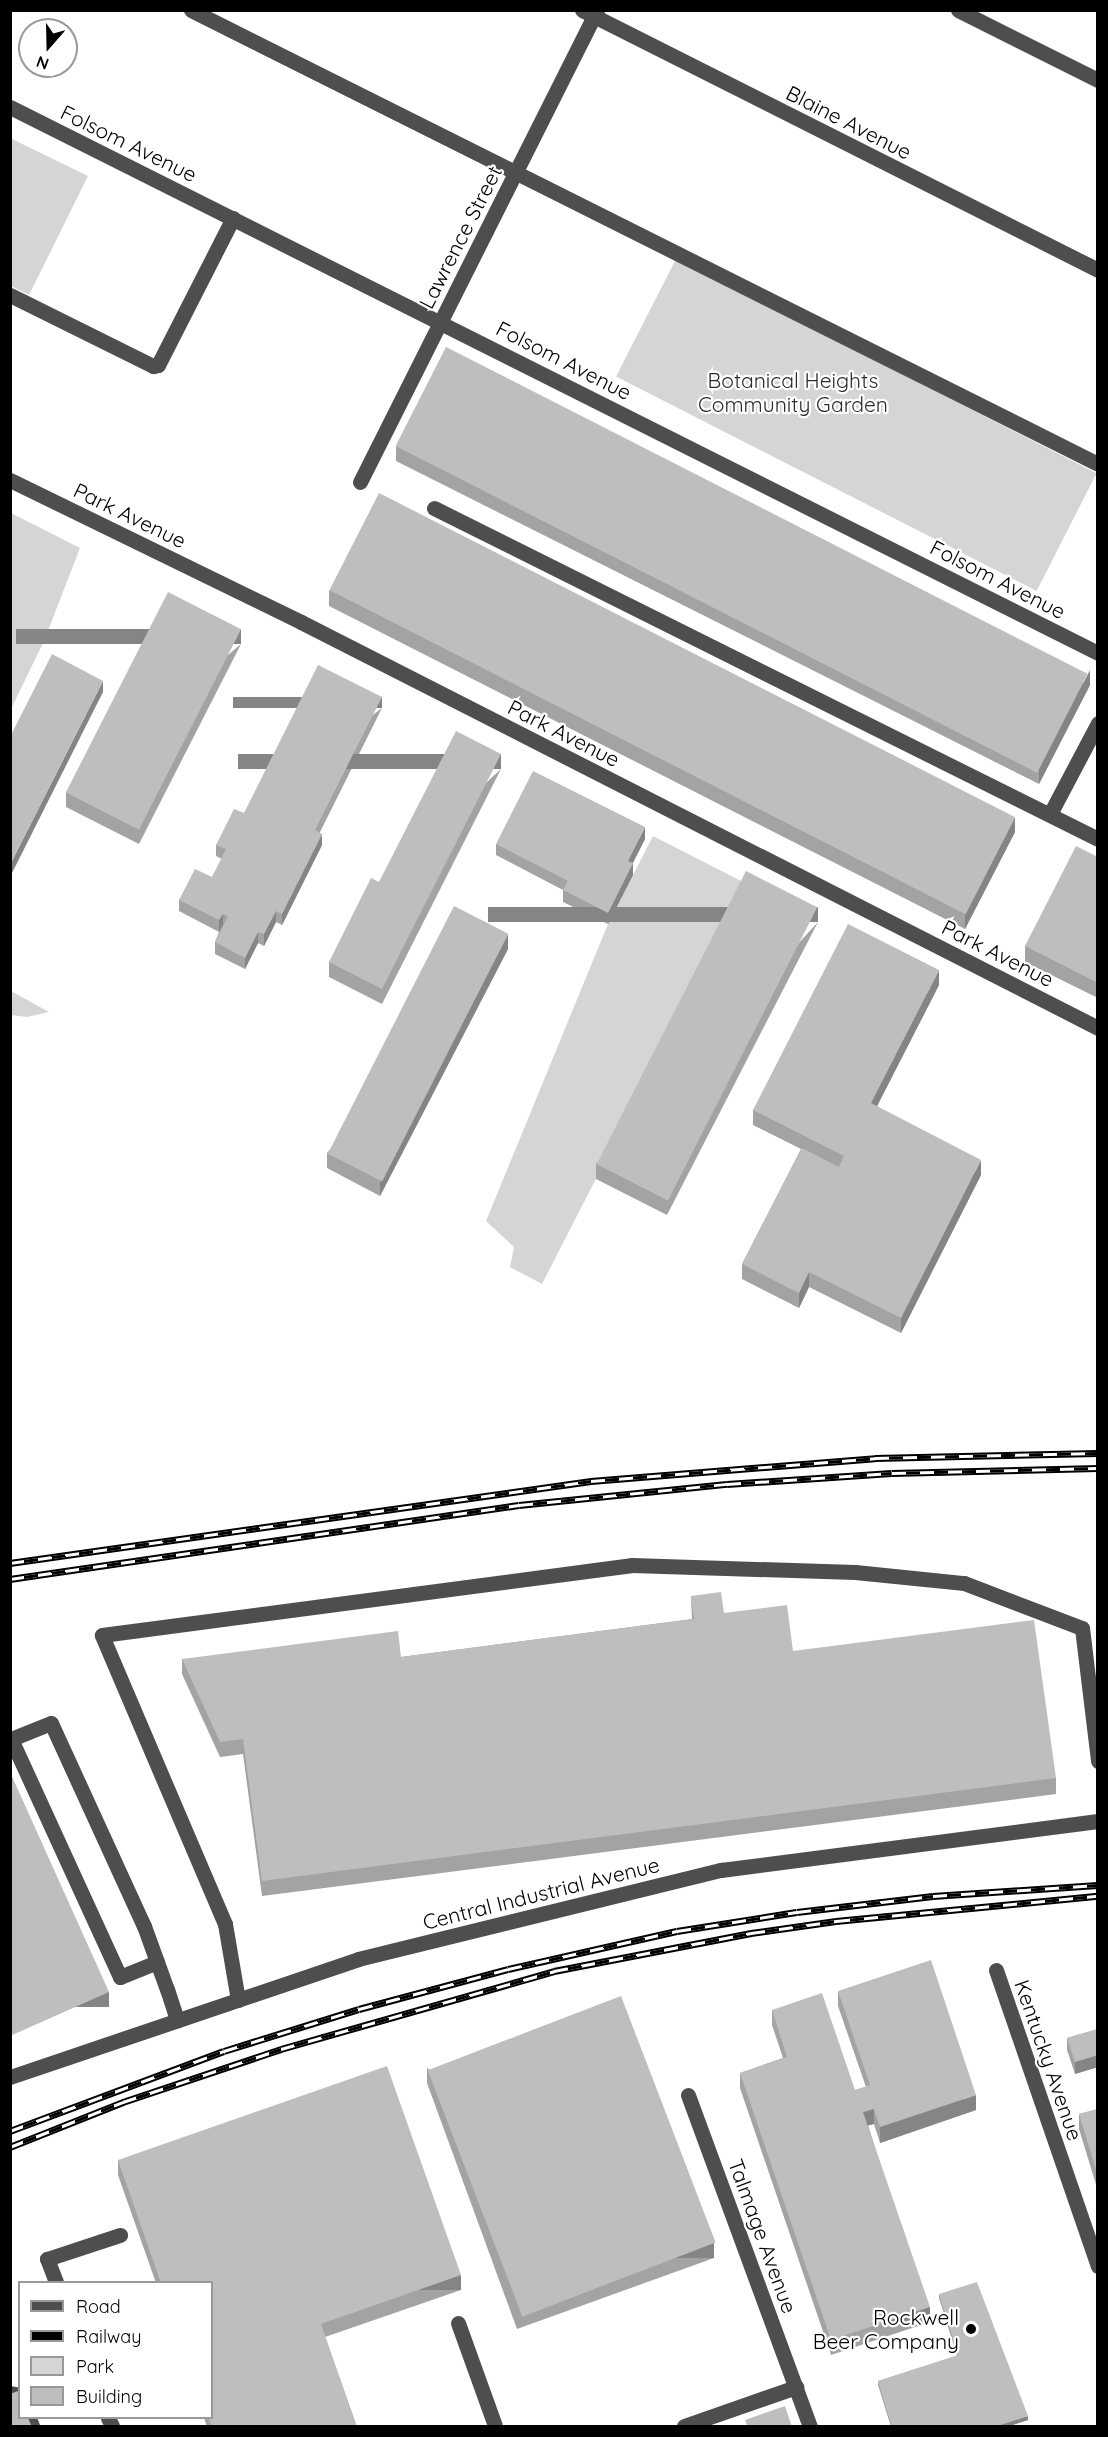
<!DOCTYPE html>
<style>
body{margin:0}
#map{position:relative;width:1108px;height:2437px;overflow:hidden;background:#fff;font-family:Quicksand,sans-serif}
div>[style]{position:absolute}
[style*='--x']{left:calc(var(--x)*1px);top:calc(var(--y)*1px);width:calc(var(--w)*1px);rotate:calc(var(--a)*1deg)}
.green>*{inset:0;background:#d5d5d5;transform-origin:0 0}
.minor>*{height:15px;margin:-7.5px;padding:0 7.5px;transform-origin:7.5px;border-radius:7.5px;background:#4e4e4e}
.rail>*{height:7px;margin-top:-3.5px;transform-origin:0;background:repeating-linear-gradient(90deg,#fff 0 14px,#000 0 28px);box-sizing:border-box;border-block:2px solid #000}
.wall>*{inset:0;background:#a3a3a3}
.shaded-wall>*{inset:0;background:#858585;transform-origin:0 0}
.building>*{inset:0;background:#bebebe;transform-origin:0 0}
.dots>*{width:16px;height:16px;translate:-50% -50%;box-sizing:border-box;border:3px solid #fff;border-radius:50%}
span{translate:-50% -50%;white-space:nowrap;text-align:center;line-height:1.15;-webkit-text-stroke:4.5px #fff;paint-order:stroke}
.street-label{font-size:21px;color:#000}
.park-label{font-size:21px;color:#2c2c2c}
.poi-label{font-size:21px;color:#000}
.right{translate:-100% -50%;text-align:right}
.frame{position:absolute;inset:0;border:12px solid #000;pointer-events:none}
.legend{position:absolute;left:18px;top:2281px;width:195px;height:138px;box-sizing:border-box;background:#fff;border:2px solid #999;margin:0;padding:8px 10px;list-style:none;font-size:18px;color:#000}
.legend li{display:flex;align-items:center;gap:12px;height:30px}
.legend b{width:30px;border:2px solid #999}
.north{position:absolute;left:18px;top:18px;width:60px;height:60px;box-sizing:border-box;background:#fff;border:2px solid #999;border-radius:50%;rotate:200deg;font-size:16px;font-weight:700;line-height:24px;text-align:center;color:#000}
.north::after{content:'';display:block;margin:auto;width:21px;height:27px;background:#000;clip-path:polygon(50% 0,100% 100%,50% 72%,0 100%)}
</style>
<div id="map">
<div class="green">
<div style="clip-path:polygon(10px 138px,88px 176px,29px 295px,11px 286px)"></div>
<div style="left:676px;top:259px;width:472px;height:132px;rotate:27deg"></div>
<div style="clip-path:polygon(11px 513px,80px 548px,44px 641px,11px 709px)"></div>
<div style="clip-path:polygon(653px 836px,747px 884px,542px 1284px,510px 1267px,514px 1247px,486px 1221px,608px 924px)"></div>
<div style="clip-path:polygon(11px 991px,49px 1012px,27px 1017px,11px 1015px)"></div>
</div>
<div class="minor">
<div style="--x:191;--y:10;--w:1014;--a:26.59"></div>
<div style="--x:582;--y:10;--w:578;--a:26.74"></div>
<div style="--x:958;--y:10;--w:157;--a:26.6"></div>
<div style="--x:10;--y:107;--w:1217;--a:26.65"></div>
<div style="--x:10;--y:295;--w:160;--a:26.4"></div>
<div style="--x:153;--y:366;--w:5;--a:-11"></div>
<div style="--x:158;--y:365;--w:165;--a:-63"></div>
<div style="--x:10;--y:480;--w:324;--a:26"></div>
<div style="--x:301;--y:622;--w:894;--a:26.99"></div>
<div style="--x:360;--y:482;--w:528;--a:-63.34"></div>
<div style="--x:434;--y:508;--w:742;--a:26.5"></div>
<div style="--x:1050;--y:814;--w:103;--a:-62.2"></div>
<div style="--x:157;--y:1962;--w:40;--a:158"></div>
<div style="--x:120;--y:1977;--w:262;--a:-114.6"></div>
<div style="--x:11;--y:1739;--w:43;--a:-21.8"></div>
<div style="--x:51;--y:1723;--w:223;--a:65.4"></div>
<div style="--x:144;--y:1926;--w:38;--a:70"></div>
<div style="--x:157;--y:1962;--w:29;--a:70"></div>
<div style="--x:167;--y:1989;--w:33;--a:72"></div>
<div style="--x:996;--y:1970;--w:313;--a:71"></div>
<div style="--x:238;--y:2000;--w:77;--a:-99.7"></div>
<div style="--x:225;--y:1924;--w:314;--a:-113.1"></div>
<div style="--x:102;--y:1635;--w:535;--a:-7.52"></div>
<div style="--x:632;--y:1565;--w:223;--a:1.8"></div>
<div style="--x:855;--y:1572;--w:110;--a:5.8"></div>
<div style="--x:964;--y:1583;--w:126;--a:20.9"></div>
<div style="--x:1082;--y:1628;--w:134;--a:83.1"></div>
<div style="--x:10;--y:2077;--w:367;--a:-18.7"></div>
<div style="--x:358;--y:1959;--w:374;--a:-13.8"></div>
<div style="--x:721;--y:1870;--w:380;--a:-7.4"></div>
<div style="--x:688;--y:2095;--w:353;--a:69.8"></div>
<div style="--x:56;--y:2282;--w:25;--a:-111"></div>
<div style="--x:47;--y:2259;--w:77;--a:-18.2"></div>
<div style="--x:458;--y:2323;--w:109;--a:70.2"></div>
<div style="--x:10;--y:2393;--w:10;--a:11"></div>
<div style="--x:29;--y:2418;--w:9;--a:69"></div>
<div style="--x:108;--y:2418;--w:9;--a:63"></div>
<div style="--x:684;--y:2426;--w:119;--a:-19.2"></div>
</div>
<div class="rail">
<div style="--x:10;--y:1563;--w:587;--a:-8.03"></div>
<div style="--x:591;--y:1481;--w:285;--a:-4.6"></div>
<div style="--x:875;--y:1458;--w:223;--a:-1.3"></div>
<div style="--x:10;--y:1579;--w:514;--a:-8.27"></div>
<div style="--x:519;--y:1505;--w:209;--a:-5.8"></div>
<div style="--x:727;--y:1484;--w:165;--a:-3.8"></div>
<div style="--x:892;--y:1473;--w:206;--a:-1.4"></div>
<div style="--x:10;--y:2131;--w:228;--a:-20.5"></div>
<div style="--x:224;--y:2051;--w:141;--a:-17.3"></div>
<div style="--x:359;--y:2009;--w:154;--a:-15"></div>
<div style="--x:508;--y:1969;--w:173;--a:-12.7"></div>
<div style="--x:677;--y:1931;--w:121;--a:-9"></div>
<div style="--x:797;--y:1912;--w:137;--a:-6.7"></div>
<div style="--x:933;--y:1896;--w:165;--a:-3.8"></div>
<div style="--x:10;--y:2147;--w:122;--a:-21.7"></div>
<div style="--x:123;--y:2102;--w:167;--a:-18.5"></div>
<div style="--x:281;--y:2049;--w:284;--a:-15.9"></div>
<div style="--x:554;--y:1971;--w:201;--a:-10.9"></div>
<div style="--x:751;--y:1933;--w:86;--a:-8"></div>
<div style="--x:836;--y:1921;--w:263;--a:-5.5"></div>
</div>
<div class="wall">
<div style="clip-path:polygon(396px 446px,1090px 685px,1039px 784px,396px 461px)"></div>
<div style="clip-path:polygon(329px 590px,1015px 832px,965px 929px,329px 606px)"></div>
<div style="clip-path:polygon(241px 644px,139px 844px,66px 807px,66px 792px)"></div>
<div style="clip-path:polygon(382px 708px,320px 832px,322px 845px,282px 925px,276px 922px,264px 946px,258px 943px,245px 969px,215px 954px,215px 942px,219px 932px,179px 911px,179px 900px,212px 877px,222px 859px,216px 856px,216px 845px,244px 813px)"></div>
<div style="clip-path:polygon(501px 769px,382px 1004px,329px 977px,329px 962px,379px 882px)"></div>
<div style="clip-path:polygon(645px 839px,633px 863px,633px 875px,608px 924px,563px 902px,563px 890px,496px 855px,496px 844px)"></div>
<div style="clip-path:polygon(1098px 857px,1098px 998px,1025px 962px,1025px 946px)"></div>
<div style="clip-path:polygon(818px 922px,667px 1215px,596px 1179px,596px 1164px)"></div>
<div style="clip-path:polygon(508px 949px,380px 1196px,327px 1168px,327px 1153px)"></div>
<div style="clip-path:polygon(939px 985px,877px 1106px,981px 1175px,901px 1333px,809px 1287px,799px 1308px,742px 1279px,742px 1264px,801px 1149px,753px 1125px,753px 1110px)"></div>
<div style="clip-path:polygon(691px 1596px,793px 1651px,1056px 1778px,1056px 1794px,262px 1896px,243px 1754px,220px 1757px,182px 1674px,182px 1659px,401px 1657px,692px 1619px)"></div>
<div style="clip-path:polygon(838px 1991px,976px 2110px,880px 2143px,874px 2124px,868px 2125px,930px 2322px,831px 2355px,740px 2088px,740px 2073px,783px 2058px,772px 2025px,772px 2010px,855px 2090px,866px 2087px,838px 2006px)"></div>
<div style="clip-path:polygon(1098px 2029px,1098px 2067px,1075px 2074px,1067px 2050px,1067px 2038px)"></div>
<div style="clip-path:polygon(427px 2068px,714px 2258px,517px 2329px,427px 2083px)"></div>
<div style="clip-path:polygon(1098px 2109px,1098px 2191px,1079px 2129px,1079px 2114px)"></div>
<div style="clip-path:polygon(118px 2160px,461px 2290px,325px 2337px,357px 2427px,207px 2427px,204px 2418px,212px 2418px,212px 2283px,156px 2283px,118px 2175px)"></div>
<div style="clip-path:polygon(939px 2294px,1028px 2420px,1006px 2427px,891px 2427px,878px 2385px,878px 2381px,957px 2356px,939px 2298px)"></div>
</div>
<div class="shaded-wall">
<div style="left:241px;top:629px;width:15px;height:225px;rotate:90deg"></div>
<div style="clip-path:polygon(1090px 670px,1090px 685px,1039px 784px,1039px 769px)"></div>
<div style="clip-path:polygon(103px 681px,103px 692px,10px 877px,10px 865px)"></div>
<div style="left:382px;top:697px;width:11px;height:149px;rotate:90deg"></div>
<div style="left:501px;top:754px;width:15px;height:263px;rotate:90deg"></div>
<div style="clip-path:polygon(1015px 817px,1015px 832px,965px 929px,965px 914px)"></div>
<div style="clip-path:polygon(645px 827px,645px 839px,628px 872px,628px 861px)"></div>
<div style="clip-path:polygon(322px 834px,322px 845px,282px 925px,282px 914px)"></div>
<div style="clip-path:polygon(633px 863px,633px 875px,608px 924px,608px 913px)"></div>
<div style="left:818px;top:907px;width:15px;height:330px;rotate:90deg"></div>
<div style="clip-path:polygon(276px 911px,276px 922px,264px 946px,264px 934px)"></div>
<div style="clip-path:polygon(223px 914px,223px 925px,219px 932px,219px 920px)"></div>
<div style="clip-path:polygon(258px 932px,258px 943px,245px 969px,245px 958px)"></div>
<div style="clip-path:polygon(508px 934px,508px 949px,380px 1196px,380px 1180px)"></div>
<div style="clip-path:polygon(939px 970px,939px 985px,871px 1118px,871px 1103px)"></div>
<div style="clip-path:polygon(981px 1160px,981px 1175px,901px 1333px,901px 1318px)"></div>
<div style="clip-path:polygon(809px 1272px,809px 1287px,799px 1308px,799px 1293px)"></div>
<div style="left:109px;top:1992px;width:15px;height:108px;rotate:90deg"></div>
<div style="clip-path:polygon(1098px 2055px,1098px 2067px,1075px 2074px,1075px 2062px)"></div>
<div style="clip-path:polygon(976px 2095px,976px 2110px,880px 2143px,880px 2127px)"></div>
<div style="clip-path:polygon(874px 2109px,874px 2124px,863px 2127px,863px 2112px)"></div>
<div style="left:714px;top:2243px;width:15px;height:209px;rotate:90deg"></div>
<div style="left:461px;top:2275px;width:15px;height:148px;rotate:90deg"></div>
<div style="left:930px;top:2307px;width:15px;height:104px;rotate:90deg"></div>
<div style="clip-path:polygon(1028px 2416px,1028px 2420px,1006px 2427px,994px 2427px)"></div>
</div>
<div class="building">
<div style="left:446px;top:347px;width:720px;height:111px;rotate:27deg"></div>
<div style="left:379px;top:493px;width:714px;height:109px;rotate:27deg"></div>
<div style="left:168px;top:592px;width:82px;height:225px;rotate:27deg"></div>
<div style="clip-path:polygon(52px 654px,103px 681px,10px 865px,10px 737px)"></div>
<div style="clip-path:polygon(318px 665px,382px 697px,315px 830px,322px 834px,282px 914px,276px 911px,264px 934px,258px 932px,245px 958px,215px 942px,228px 916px,223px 914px,219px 920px,179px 900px,195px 869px,212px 877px,226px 849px,216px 845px,234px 809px,244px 813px)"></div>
<div style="clip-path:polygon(456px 731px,501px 754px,382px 989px,329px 962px,371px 878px,379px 882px)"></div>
<div style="clip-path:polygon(533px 771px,645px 827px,628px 861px,633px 863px,608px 913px,563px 890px,568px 881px,496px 844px)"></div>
<div style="clip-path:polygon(1076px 846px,1098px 857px,1098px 983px,1025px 946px)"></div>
<div style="left:746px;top:871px;width:80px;height:329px;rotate:27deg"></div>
<div style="left:454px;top:906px;width:61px;height:278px;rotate:27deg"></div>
<div style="clip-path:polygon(848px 924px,939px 970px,871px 1103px,981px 1160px,901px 1318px,809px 1272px,799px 1293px,742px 1264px,802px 1148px,839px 1167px,844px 1156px,753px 1110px)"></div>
<div style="clip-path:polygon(721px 1592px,724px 1613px,787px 1605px,793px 1651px,1034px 1620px,1056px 1778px,262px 1881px,243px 1739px,220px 1742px,182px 1659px,398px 1631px,401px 1657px,694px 1619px,691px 1596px)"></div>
<div style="clip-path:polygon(10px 1772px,109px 1992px,10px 2036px)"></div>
<div style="clip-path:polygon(931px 1960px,976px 2095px,880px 2127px,874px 2109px,863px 2112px,930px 2307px,831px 2340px,740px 2073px,787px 2057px,772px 2010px,822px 1993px,855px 2090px,870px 2085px,838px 1991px)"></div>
<div style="left:621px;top:1996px;width:264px;height:207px;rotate:69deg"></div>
<div style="clip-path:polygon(1098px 2029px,1098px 2055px,1075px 2062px,1067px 2038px)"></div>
<div style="clip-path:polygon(387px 2066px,461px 2275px,321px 2324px,357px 2427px,212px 2427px,209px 2418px,212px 2418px,212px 2283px,161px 2283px,118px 2160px)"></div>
<div style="clip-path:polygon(1098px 2109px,1098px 2176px,1079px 2114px)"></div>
<div style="clip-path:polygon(977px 2282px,1028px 2416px,994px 2427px,892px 2427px,878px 2381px,958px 2355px,939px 2294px)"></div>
<div style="clip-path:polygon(18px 2391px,20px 2394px,20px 2418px,28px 2418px,32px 2427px,10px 2427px,10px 2394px)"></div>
<div style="clip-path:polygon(785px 2406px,792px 2427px,748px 2427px,745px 2420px)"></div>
</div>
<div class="dots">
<div style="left:971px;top:2329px;background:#000"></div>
</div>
<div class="street-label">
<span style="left:849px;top:122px;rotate:27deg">Blaine Avenue</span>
<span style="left:129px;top:143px;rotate:26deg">Folsom Avenue</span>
<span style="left:460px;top:237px;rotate:-63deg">Lawrence Street</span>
<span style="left:564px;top:360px;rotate:27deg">Folsom Avenue</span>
<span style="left:130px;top:515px;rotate:26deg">Park Avenue</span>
<span style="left:998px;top:579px;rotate:27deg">Folsom Avenue</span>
<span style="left:564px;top:733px;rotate:27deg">Park Avenue</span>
<span style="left:998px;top:953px;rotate:27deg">Park Avenue</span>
<span style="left:541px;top:1893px;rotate:-14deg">Central Industrial Avenue</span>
<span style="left:1049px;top:2060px;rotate:71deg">Kentucky Avenue</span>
<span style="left:763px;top:2236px;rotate:70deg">Talmage Avenue</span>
</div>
<div class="park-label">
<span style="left:793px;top:392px">Botanical Heights<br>Community Garden</span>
</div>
<div class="poi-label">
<span class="right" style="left:959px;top:2329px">Rockwell<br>Beer Company</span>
</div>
<div class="frame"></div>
<ul class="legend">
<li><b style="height:8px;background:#4e4e4e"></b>Road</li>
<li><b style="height:8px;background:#000"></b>Railway</li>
<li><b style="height:16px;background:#d5d5d5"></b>Park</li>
<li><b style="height:16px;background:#bebebe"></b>Building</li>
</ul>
<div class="north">N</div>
</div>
